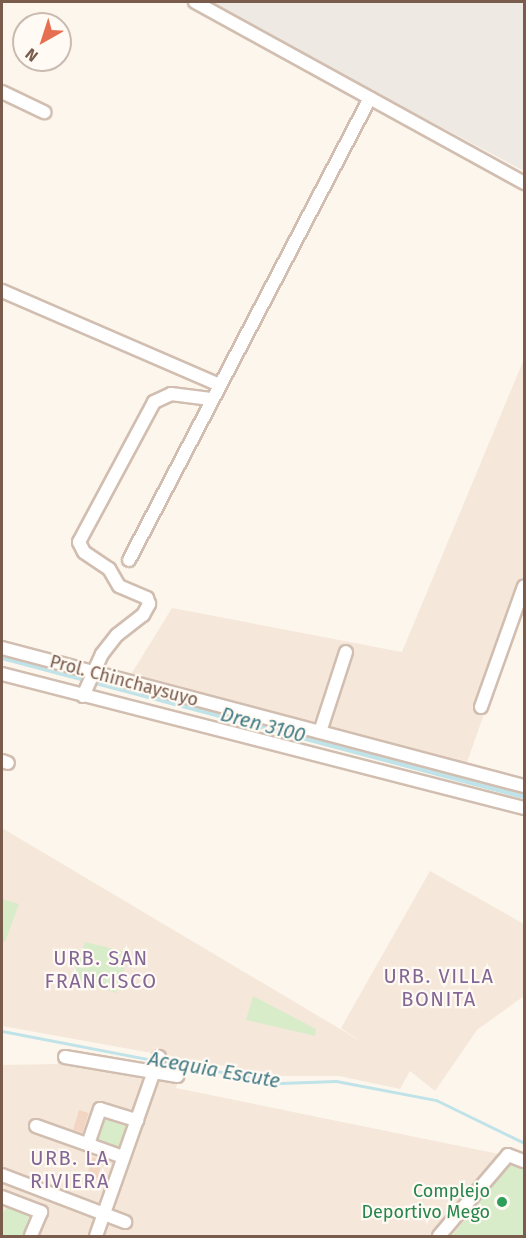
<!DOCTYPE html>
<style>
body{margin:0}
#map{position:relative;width:526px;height:1238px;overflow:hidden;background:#fdf6ec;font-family:"Fira Sans",sans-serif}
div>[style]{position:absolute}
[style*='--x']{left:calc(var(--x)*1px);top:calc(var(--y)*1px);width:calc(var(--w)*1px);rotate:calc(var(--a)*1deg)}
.residential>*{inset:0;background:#f5e8da}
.industrial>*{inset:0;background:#efe9e4}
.green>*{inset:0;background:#d8ecc9}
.stream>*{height:3px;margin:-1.5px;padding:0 1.5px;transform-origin:1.5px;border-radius:1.5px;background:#bfe3e8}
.canal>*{height:10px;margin:-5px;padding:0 5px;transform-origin:5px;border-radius:5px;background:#bfe3e8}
.building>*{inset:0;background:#f3d5c3;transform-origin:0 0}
.roads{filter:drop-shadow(2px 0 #d1beb0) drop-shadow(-2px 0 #d1beb0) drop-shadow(0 2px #d1beb0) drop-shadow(0 -2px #d1beb0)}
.minor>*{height:12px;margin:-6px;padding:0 6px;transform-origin:6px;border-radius:6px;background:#fff}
.dots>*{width:16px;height:16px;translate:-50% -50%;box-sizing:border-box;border:3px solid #fffaf3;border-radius:50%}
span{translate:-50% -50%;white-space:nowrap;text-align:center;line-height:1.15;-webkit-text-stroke:4.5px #fffaf3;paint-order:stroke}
.street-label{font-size:18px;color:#7a5c4d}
.leisure-label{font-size:18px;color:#27864d}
.right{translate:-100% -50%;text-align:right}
.water-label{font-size:20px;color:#437c86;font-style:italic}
.neighbourhood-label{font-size:20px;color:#846695;letter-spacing:1.5px}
.frame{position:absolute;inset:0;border:3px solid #7a5c4d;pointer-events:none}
.north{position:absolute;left:12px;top:12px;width:60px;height:60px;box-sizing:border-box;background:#fffaf3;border:2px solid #cabbb1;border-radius:50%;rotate:219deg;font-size:16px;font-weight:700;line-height:24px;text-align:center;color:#7a5c4d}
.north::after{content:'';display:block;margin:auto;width:21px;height:27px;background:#e76f51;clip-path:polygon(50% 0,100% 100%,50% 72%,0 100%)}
</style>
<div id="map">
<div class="residential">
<div style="clip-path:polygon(524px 359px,524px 602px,466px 765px,130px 676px,172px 608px,402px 652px)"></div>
<div style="clip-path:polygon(2px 828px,362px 1042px,341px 1028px,430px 871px,524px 924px,524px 996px,477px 1030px,435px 1091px,410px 1071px,400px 1089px,339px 1076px,280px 1076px,2px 1026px)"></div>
<div style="clip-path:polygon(62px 1052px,180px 1074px,176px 1088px,524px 1159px,524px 1236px,2px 1236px,2px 1065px,57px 1064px)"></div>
</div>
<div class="industrial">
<div style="clip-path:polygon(205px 2px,524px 2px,524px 171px)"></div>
</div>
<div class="green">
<div style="clip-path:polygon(2px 899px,19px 904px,5px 942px,2px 941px)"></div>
<div style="clip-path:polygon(85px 942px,130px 953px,116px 993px,71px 978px)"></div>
<div style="clip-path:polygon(253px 996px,316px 1029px,315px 1036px,246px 1020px)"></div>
<div style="clip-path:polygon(102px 1116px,129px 1121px,120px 1148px,94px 1139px)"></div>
<div style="clip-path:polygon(513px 1161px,524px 1167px,524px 1236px,452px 1236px)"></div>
<div style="clip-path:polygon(7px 1207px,29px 1215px,24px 1236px,2px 1236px,2px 1214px)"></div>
</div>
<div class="stream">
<div style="--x:2;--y:1031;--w:154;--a:10.9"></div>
<div style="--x:163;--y:1061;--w:120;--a:10.6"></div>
<div style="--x:281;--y:1083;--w:55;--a:-2.1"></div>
<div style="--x:336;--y:1081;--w:102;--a:10.8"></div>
<div style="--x:436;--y:1100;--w:98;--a:26"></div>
</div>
<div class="canal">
<div style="--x:2;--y:655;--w:540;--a:14.91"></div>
</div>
<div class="building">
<div style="left:79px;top:1110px;width:10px;height:21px;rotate:17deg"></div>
<div style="left:92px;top:1157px;width:11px;height:21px;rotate:15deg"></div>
</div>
<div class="roads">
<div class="minor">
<div style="--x:195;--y:2;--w:376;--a:28.8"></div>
<div style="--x:2;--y:92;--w:47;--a:25.5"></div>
<div style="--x:2;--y:291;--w:236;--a:23.4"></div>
<div style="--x:129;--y:560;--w:521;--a:-62.45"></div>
<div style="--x:2;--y:648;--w:540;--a:14.81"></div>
<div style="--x:2;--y:674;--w:539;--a:14.4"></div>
<div style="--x:83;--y:696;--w:46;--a:-65.7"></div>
<div style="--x:102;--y:654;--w:24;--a:-52"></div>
<div style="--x:117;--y:635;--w:33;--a:-38"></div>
<div style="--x:143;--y:615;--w:13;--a:-61"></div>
<div style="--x:149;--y:604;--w:6;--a:-108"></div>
<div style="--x:147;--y:598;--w:30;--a:-157"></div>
<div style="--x:119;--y:586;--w:20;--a:-120"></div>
<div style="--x:109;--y:569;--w:30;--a:-146"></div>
<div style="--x:84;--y:552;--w:11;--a:-117"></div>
<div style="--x:79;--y:542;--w:159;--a:-61.8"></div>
<div style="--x:154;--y:402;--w:19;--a:-25"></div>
<div style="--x:171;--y:394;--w:40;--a:7.1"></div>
<div style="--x:481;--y:707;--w:128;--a:-70.4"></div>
<div style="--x:320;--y:732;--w:84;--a:-72"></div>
<div style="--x:2;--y:761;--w:6;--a:18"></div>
<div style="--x:65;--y:1057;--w:114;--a:9.6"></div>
<div style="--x:36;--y:1126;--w:92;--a:19.6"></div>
<div style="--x:88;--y:1144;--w:37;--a:-71"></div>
<div style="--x:100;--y:1109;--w:39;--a:17"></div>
<div style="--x:2;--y:1175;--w:132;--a:20.9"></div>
<div style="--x:2;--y:1197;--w:42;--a:21"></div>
<div style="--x:41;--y:1212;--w:26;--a:113"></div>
<div style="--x:96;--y:1236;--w:190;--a:-70.6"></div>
<div style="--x:439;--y:1236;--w:106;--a:-49.6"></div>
<div style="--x:508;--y:1155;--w:17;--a:21"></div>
</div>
</div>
<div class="dots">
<div style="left:502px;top:1202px;background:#2e9e5b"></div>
</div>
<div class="street-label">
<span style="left:124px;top:681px;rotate:15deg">Prol. Chinchaysuyo</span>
</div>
<div class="leisure-label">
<span class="right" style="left:490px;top:1202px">Complejo<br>Deportivo Mego</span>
</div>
<div class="water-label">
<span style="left:263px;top:725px;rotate:15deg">Dren 3100</span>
<span style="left:214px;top:1070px;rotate:10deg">Acequia Escute</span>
</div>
<div class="neighbourhood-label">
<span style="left:101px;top:970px">URB. SAN<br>FRANCISCO</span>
<span style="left:439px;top:988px">URB. VILLA<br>BONITA</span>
<span style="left:70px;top:1170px">URB. LA<br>RIVIERA</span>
</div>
<div class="frame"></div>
<div class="north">N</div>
</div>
